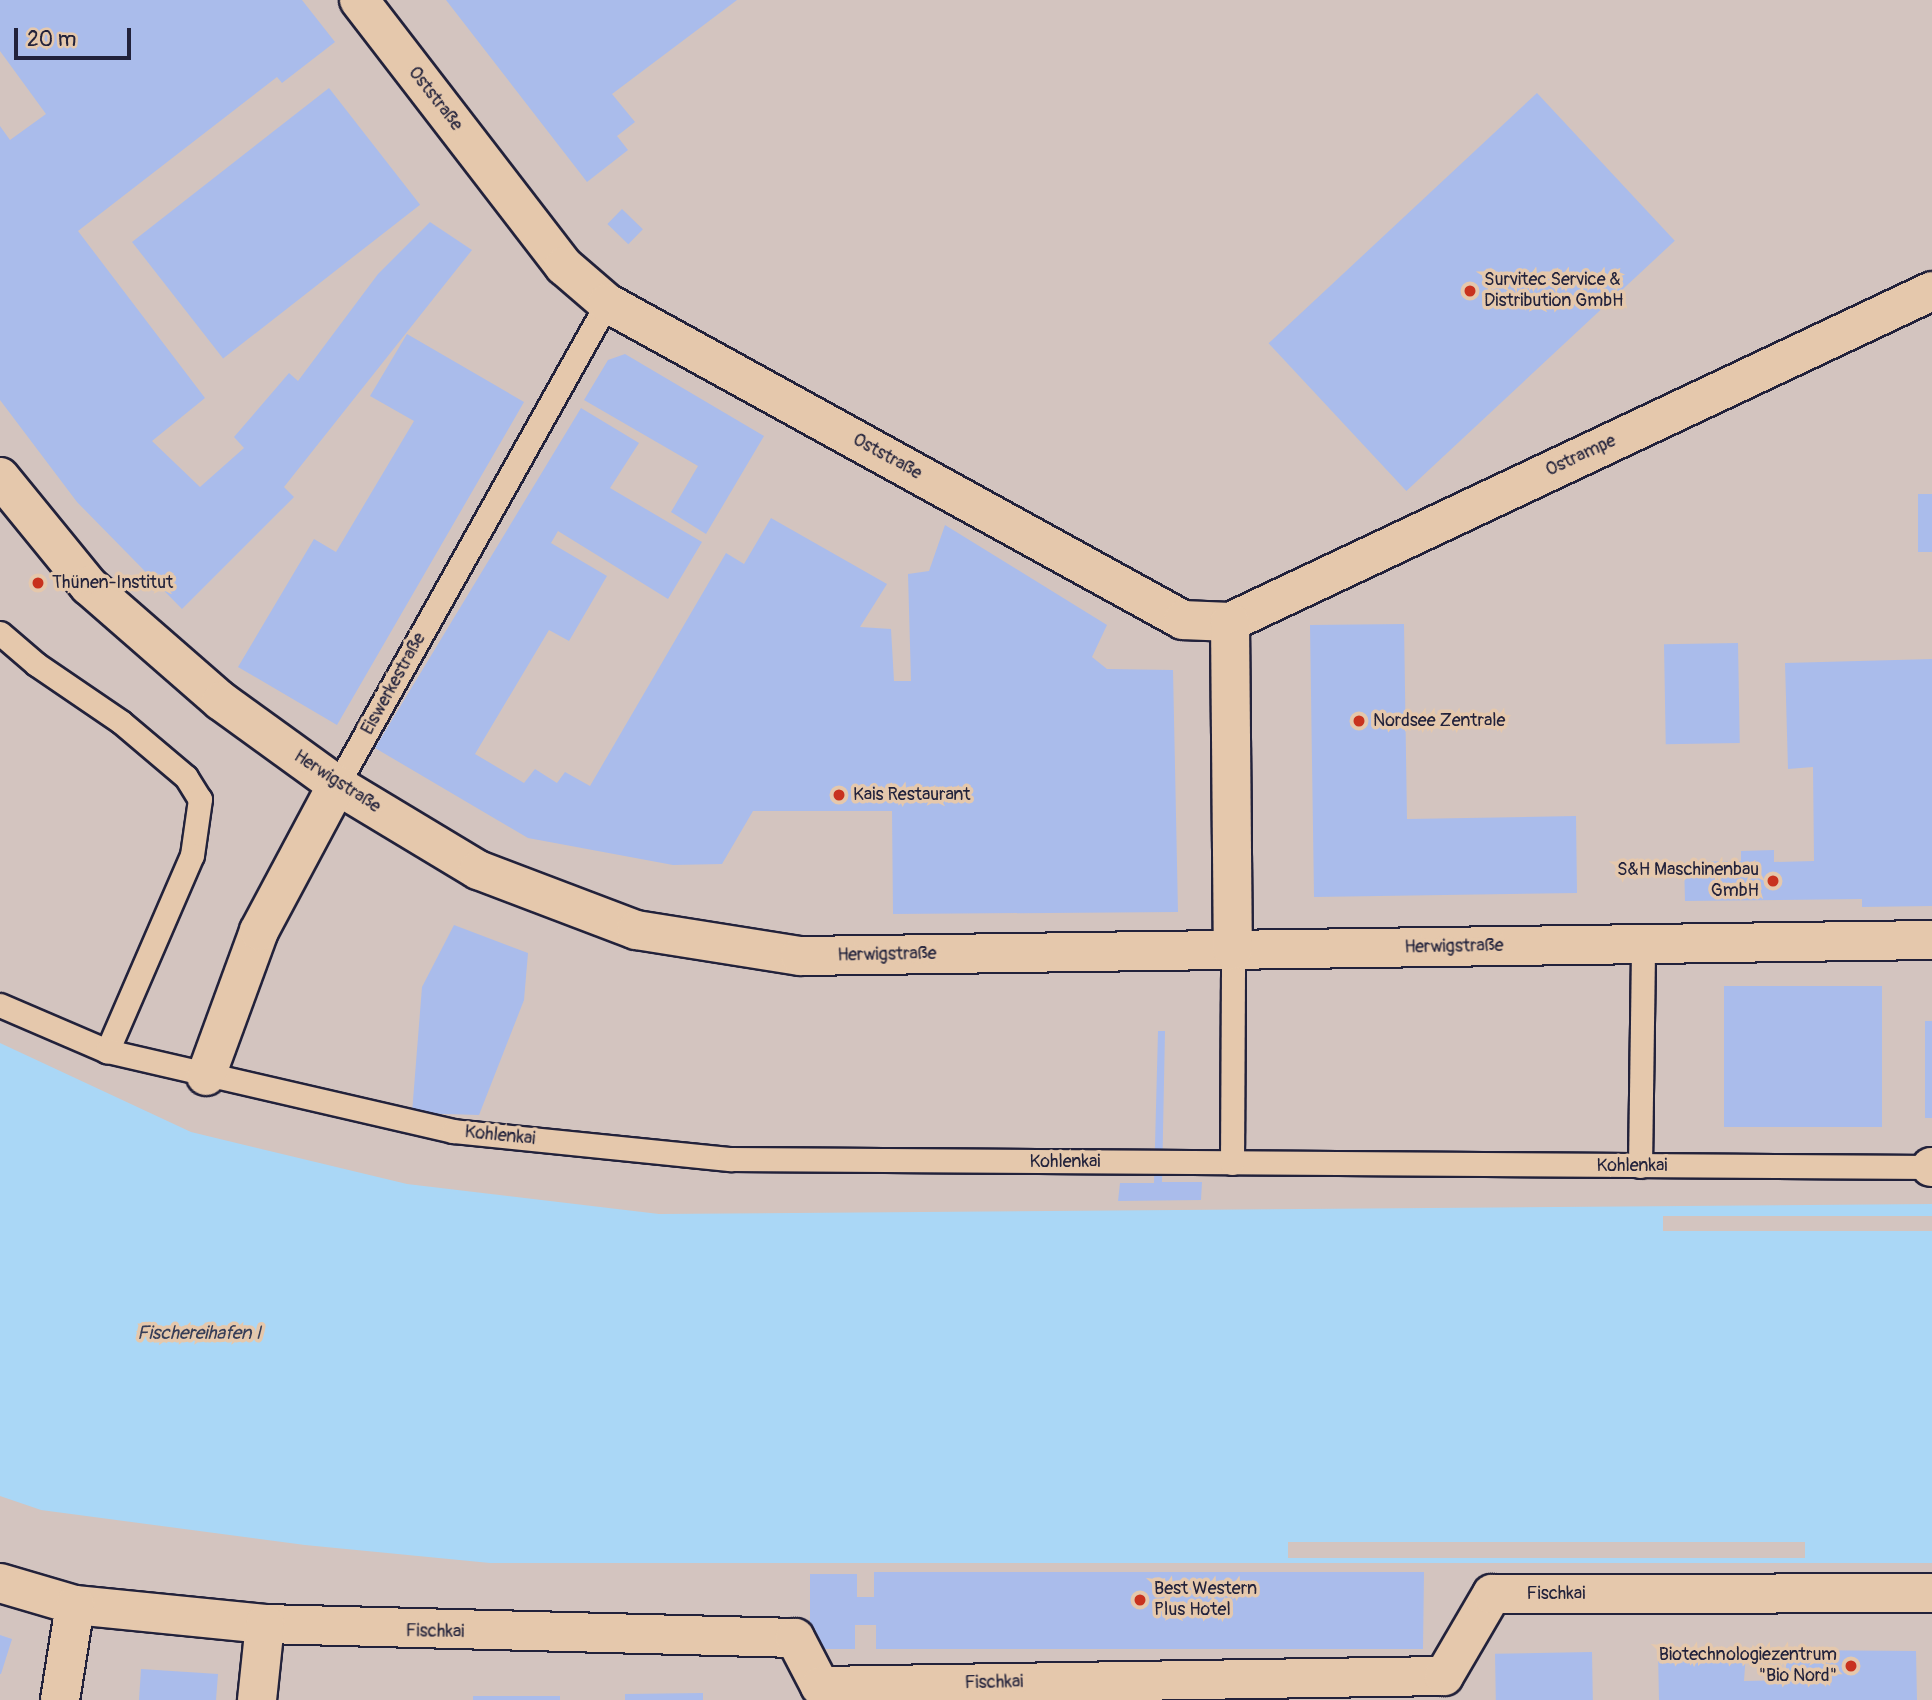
<!DOCTYPE html>
<meta charset="utf-8">
<style>
body{margin:0}
#map{position:relative;width:1932px;height:1700px;overflow:hidden;background:#d3c4bf;font-family:Pangolin,sans-serif}
div>[style]{position:absolute}
[style*='--x']{left:calc(var(--x)*1px);top:calc(var(--y)*1px);width:calc(var(--w)*1px);rotate:calc(var(--a)*1deg)}
.water>*{inset:0;background:#aad7f6}
.pier>*{inset:0;background:#d3c4bf;transform-origin:0 0}
.building>*{inset:0;background:#aabceb;transform-origin:0 0}
.roads{filter:drop-shadow(2px 0 #22223b) drop-shadow(-2px 0 #22223b) drop-shadow(0 2px #22223b) drop-shadow(0 -2px #22223b)}
.lane>*{height:23px;margin:-11.5px;padding:0 11.5px;transform-origin:11.5px;border-radius:11.5px;background:#e5c8ac}
.street>*{height:38px;margin:-19px;padding:0 19px;transform-origin:19px;border-radius:19px;background:#e5c8ac}
.dots>*{width:19px;height:19px;translate:-50% -50%;box-sizing:border-box;border:4px solid #e5c8ac;border-radius:50%}
span{translate:-50% -50%;white-space:nowrap;text-align:center;line-height:1.15;-webkit-text-stroke:7px #e5c8ac;paint-order:stroke}
.street-label{font-size:18px;color:#22223b}
.poi-label{font-size:18px;color:#22223b}
.left{translate:0 -50%;text-align:left}
.right{translate:-100% -50%;text-align:right}
.water-label{font-size:19px;color:#363d57;font-style:italic}
.scale{position:absolute;left:14px;top:28px;width:117px;height:32px;box-sizing:border-box;border:4px solid #22223b;border-top:0;padding-left:9px;font-size:21px;line-height:24px;white-space:nowrap;color:#22223b;-webkit-text-stroke:5px #e5c8ac;paint-order:stroke}
</style>
<div id="map">
<div class="water">
<div style="clip-path:polygon(0 1043px,191px 1132px,407px 1184px,659px 1214px,1932px 1204px,1932px 1563px,490px 1563px,305px 1545px,41px 1510px,0 1496px)"></div>
</div>
<div class="pier">
<div style="left:1663px;top:1216px;width:269px;height:15px"></div>
<div style="left:1805px;top:1542px;width:16px;height:517px;rotate:90deg"></div>
</div>
<div class="building">
<div style="clip-path:polygon(0 0,302px 0,335px 42px,282px 83px,277px 77px,78px 231px,205px 398px,152px 441px,200px 487px,244px 448px,234px 437px,289px 373px,298px 381px,378px 274px,430px 222px,472px 250px,284px 487px,294px 497px,182px 609px,77px 502px,0 400px,0 126px,10px 140px,46px 114px,0 51px)"></div>
<div style="clip-path:polygon(446px 0,737px 0,612px 94px,635px 122px,617px 136px,628px 150px,587px 182px)"></div>
<div style="left:329px;top:88px;width:148px;height:250px;rotate:52deg"></div>
<div style="left:1537px;top:93px;width:202px;height:367px;rotate:47deg"></div>
<div style="left:622px;top:209px;width:29px;height:21px;rotate:44deg"></div>
<div style="clip-path:polygon(407px 334px,524px 402px,337px 725px,238px 667px,314px 539px,336px 552px,414px 421px,370px 396px)"></div>
<div style="clip-path:polygon(625px 354px,764px 436px,706px 534px,671px 512px,698px 466px,584px 400px,608px 360px)"></div>
<div style="clip-path:polygon(581px 408px,639px 443px,610px 488px,702px 542px,668px 599px,558px 531px,551px 543px,607px 576px,569px 641px,549px 630px,475px 754px,524px 783px,535px 769px,557px 783px,565px 772px,590px 786px,726px 553px,744px 564px,771px 518px,887px 584px,860px 627px,891px 629px,894px 681px,911px 681px,908px 574px,929px 571px,945px 525px,1107px 625px,1092px 657px,1107px 669px,1173px 670px,1178px 912px,893px 914px,892px 811px,753px 811px,722px 864px,673px 865px,528px 838px,375px 748px)"></div>
<div style="left:1932px;top:494px;width:58px;height:14px;rotate:90deg"></div>
<div style="clip-path:polygon(1404px 624px,1407px 819px,1576px 816px,1577px 893px,1314px 897px,1310px 625px)"></div>
<div style="left:1738px;top:643px;width:100px;height:74px;rotate:89deg"></div>
<div style="clip-path:polygon(1932px 659px,1932px 906px,1862px 907px,1862px 899px,1685px 901px,1684px 862px,1741px 861px,1741px 851px,1774px 850px,1774px 862px,1814px 861px,1813px 767px,1788px 769px,1785px 663px)"></div>
<div style="clip-path:polygon(454px 925px,528px 953px,524px 1000px,479px 1115px,412px 1113px,422px 987px)"></div>
<div style="left:1882px;top:986px;width:141px;height:158px;rotate:90deg"></div>
<div style="left:1932px;top:1021px;width:97px;height:7px;rotate:90deg"></div>
<div style="clip-path:polygon(1158px 1031px,1165px 1031px,1162px 1182px,1202px 1182px,1201px 1200px,1118px 1201px,1120px 1183px,1154px 1183px)"></div>
<div style="clip-path:polygon(874px 1572px,1424px 1572px,1423px 1649px,876px 1649px,876px 1625px,855px 1625px,855px 1649px,810px 1649px,810px 1574px,857px 1574px,857px 1597px,874px 1597px)"></div>
<div style="clip-path:polygon(0 1635px,12px 1639px,1px 1674px,0 1674px)"></div>
<div style="clip-path:polygon(1786px 1650px,1916px 1651px,1917px 1700px,1659px 1700px,1658px 1652px,1746px 1652px,1744px 1681px,1786px 1680px)"></div>
<div style="left:1592px;top:1652px;width:48px;height:97px;rotate:89deg"></div>
<div style="clip-path:polygon(141px 1669px,218px 1674px,216px 1700px,139px 1700px)"></div>
<div style="clip-path:polygon(703px 1693px,703px 1700px,625px 1700px,625px 1694px)"></div>
<div style="left:473px;top:1696px;width:87px;height:4px"></div>
</div>
<div class="roads">
<div class="lane">
<div style="--x:0;--y:633;--w:48;--a:40.7"></div>
<div style="--x:36;--y:664;--w:103;--a:34.3"></div>
<div style="--x:121;--y:722;--w:85;--a:40.2"></div>
<div style="--x:186;--y:777;--w:26;--a:58"></div>
<div style="--x:200;--y:799;--w:57;--a:98.1"></div>
<div style="--x:192;--y:855;--w:214;--a:113.4"></div>
<div style="--x:337;--y:785;--w:552;--a:-60.74"></div>
<div style="--x:0;--y:1005;--w:116;--a:23.3"></div>
<div style="--x:107;--y:1051;--w:355;--a:13"></div>
<div style="--x:453;--y:1131;--w:278;--a:5.8"></div>
<div style="--x:730;--y:1159;--w:1201;--a:0.38"></div>
<div style="--x:1232;--y:1163;--w:213;--a:-89.7"></div>
<div style="--x:1640;--y:1166;--w:222;--a:-89.2"></div>
</div>
<div class="street">
<div style="--x:359;--y:0;--w:336;--a:52.4"></div>
<div style="--x:564;--y:266;--w:57;--a:40.7"></div>
<div style="--x:607;--y:303;--w:657;--a:28.83"></div>
<div style="--x:1183;--y:620;--w:47;--a:2.4"></div>
<div style="--x:1230;--y:622;--w:776;--a:-25.24"></div>
<div style="--x:0;--y:477;--w:141;--a:50.8"></div>
<div style="--x:89;--y:586;--w:175;--a:41.1"></div>
<div style="--x:221;--y:701;--w:143;--a:35.9"></div>
<div style="--x:337;--y:785;--w:165;--a:31.1"></div>
<div style="--x:478;--y:870;--w:169;--a:20.8"></div>
<div style="--x:636;--y:930;--w:166;--a:9"></div>
<div style="--x:800;--y:956;--w:1132;--a:-0.81"></div>
<div style="--x:1230;--y:622;--w:328;--a:89.5"></div>
<div style="--x:206;--y:1076;--w:154;--a:-69.9"></div>
<div style="--x:259;--y:931;--w:166;--a:-61.9"></div>
<div style="--x:1931;--y:1167;--w:1;--a:0"></div>
<div style="--x:0;--y:1583;--w:78;--a:16.3"></div>
<div style="--x:75;--y:1605;--w:191;--a:5.7"></div>
<div style="--x:265;--y:1624;--w:530;--a:1.51"></div>
<div style="--x:795;--y:1638;--w:54;--a:62.5"></div>
<div style="--x:820;--y:1686;--w:624;--a:-0.92"></div>
<div style="--x:1444;--y:1676;--w:95;--a:-59.7"></div>
<div style="--x:1492;--y:1594;--w:440;--a:-0.1"></div>
<div style="--x:60;--y:1700;--w:96;--a:-81"></div>
<div style="--x:257;--y:1700;--w:76;--a:-84"></div>
</div>
</div>
<div class="dots">
<div style="left:1470px;top:291px;background:#c8321e"></div>
<div style="left:38px;top:583px;background:#c8321e"></div>
<div style="left:1359px;top:721px;background:#c8321e"></div>
<div style="left:839px;top:795px;background:#c8321e"></div>
<div style="left:1773px;top:881px;background:#c8321e"></div>
<div style="left:1140px;top:1600px;background:#c8321e"></div>
<div style="left:1851px;top:1666px;background:#c8321e"></div>
</div>
<div class="street-label">
<span style="left:435px;top:99px;rotate:52deg">Oststraße</span>
<span style="left:1581px;top:456px;rotate:-25deg">Ostrampe</span>
<span style="left:887px;top:457px;rotate:29deg">Oststraße</span>
<span style="left:394px;top:684px;rotate:-61deg">Eiswerkestraße</span>
<span style="left:337px;top:782px;rotate:33deg">Herwigstraße</span>
<span style="left:1454px;top:947px;rotate:-1deg">Herwigstraße</span>
<span style="left:887px;top:955px;rotate:-1deg">Herwigstraße</span>
<span style="left:500px;top:1136px;rotate:6deg">Kohlenkai</span>
<span style="left:1065px;top:1162px">Kohlenkai</span>
<span style="left:1632px;top:1166px">Kohlenkai</span>
<span style="left:1556px;top:1594px">Fischkai</span>
<span style="left:435px;top:1632px;rotate:1deg">Fischkai</span>
<span style="left:994px;top:1683px;rotate:-1deg">Fischkai</span>
</div>
<div class="poi-label">
<span class="left" style="left:1484px;top:291px">Survitec Service &amp;<br>Distribution GmbH</span>
<span class="left" style="left:52px;top:583px">Thünen-Institut</span>
<span class="left" style="left:1373px;top:721px">Nordsee Zentrale</span>
<span class="left" style="left:853px;top:795px">Kais Restaurant</span>
<span class="right" style="left:1759px;top:881px">S&amp;H Maschinenbau<br>GmbH</span>
<span class="left" style="left:1154px;top:1600px">Best Western<br>Plus Hotel</span>
<span class="right" style="left:1837px;top:1666px">Biotechnologiezentrum<br>"Bio Nord"</span>
</div>
<div class="water-label">
<span style="left:199px;top:1334px">Fischereihafen I</span>
</div>
<div class="scale">20 m</div>
</div>
